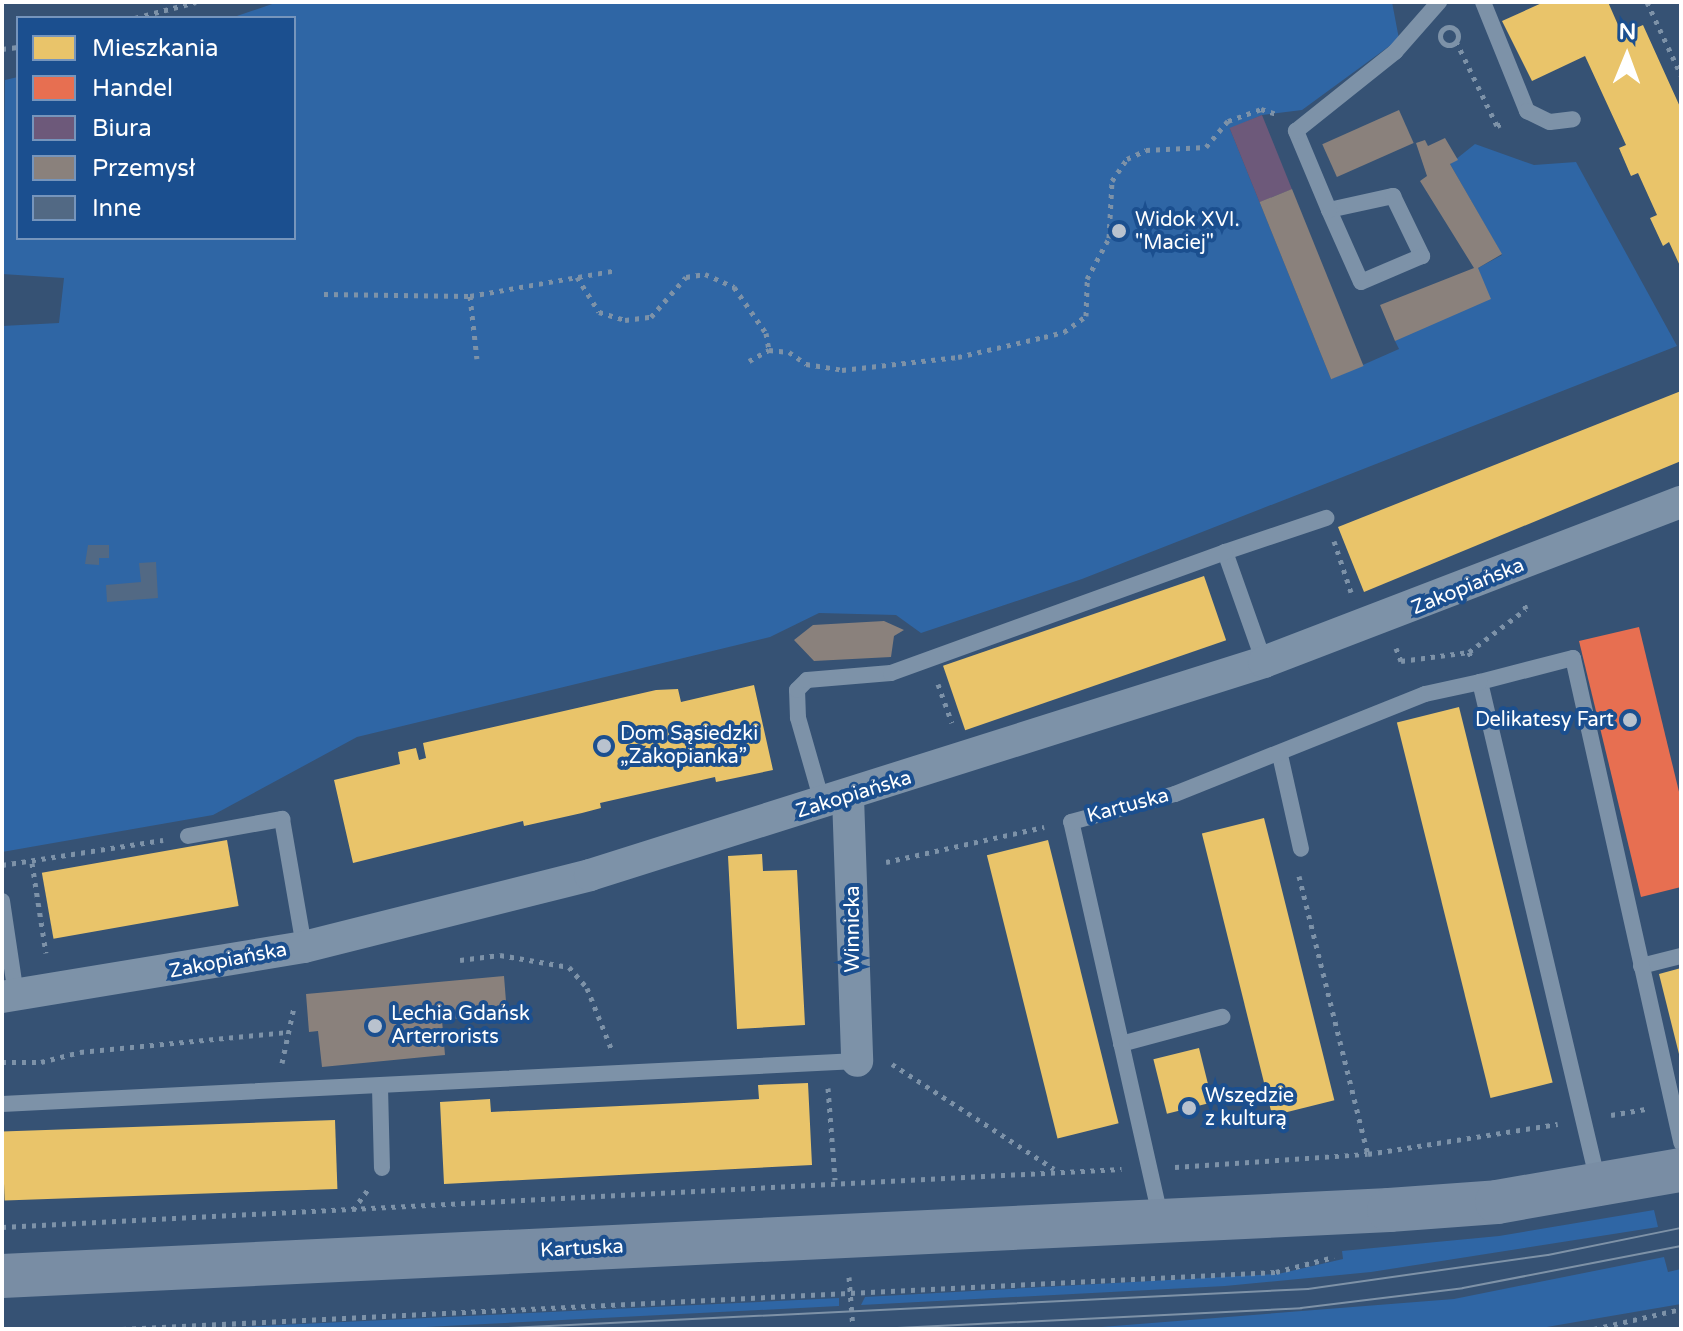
<!DOCTYPE html>
<meta charset="utf-8">
<style>
body{margin:0}
#map{position:relative;width:1683px;height:1331px;overflow:hidden;background:#365274;font-family:"Varela Round",sans-serif}
div>[style]{position:absolute}
[style*='--x']{left:calc(var(--x)*1px);top:calc(var(--y)*1px);width:calc(var(--w)*1px);rotate:calc(var(--a)*1deg)}
.green>*{inset:0;background:#2f66a5}
.homes>*{inset:0;background:#e9c46a;transform-origin:0 0}
.shops>*{inset:0;background:#e76f51}
.offices>*{inset:0;background:#6d597a;transform-origin:0 0}
.industry>*{inset:0;background:#8a817c;transform-origin:0 0}
.building>*{inset:0;background:#526984}
.path>*{height:5px;margin-top:-2.5px;transform-origin:0;background:repeating-linear-gradient(90deg,#7d92a8 0 4px,transparent 0 10px)}
.path>.ring{margin:-2.5px;padding:0;box-sizing:content-box;background:none;border:5px solid #7d92a8;border-radius:50%}
.lane>*{height:16px;margin:-8px;padding:0 8px;transform-origin:8px;border-radius:8px;background:#7d92a8}
.street>*{height:32px;margin:-16px;padding:0 16px;transform-origin:16px;border-radius:16px;background:#7d92a8}
.secondary>*{height:44px;margin:-22px;padding:0 22px;transform-origin:22px;border-radius:22px;background:#798da4}
.tram>*{height:2px;margin:-1px;padding:0 1px;transform-origin:1px;border-radius:1px;background:#7e92a7}
.dots>*{width:22px;height:22px;translate:-50% -50%;box-sizing:border-box;border:4px solid #1b4f8f;border-radius:50%}
span{translate:-50% -50%;white-space:nowrap;text-align:center;line-height:1.15;-webkit-text-stroke:8px #1b4f8f;paint-order:stroke}
.poi-label{font-size:20px;color:#fff}
.left{translate:0 -50%;text-align:left}
.right{translate:-100% -50%;text-align:right}
.street-label{font-size:20px;color:#fff}
.frame{position:absolute;inset:0;border:4px solid #fff;pointer-events:none}
.legend{position:absolute;left:16px;top:16px;width:280px;height:224px;box-sizing:border-box;background:#1b4f8f;border:2px solid #7695bc;margin:0;padding:10px 14px;list-style:none;font-size:24px;color:#fff}
.legend li{display:flex;align-items:center;gap:16px;height:40px}
.legend b{width:40px;border:2px solid #7695bc}
.north{position:absolute;left:1587px;top:16px;width:80px;height:80px;-webkit-text-stroke:6px #1b4f8f;paint-order:stroke;rotate:1deg;font-size:22px;font-weight:700;line-height:32px;text-align:center;color:#fff}
.north::after{content:'';display:block;margin:auto;width:28px;height:36px;background:#fff;clip-path:polygon(50% 0,100% 100%,50% 72%,0 100%)}
</style>
<div id="map">
<div class="green">
<div style="clip-path:polygon(278px 2px,1392px 2px,1399px 39px,1302px 110px,1262px 115px,1230px 129px,1331px 379px,1399px 349px,1395px 341px,1478px 268px,1502px 255px,1450px 164px,1475px 144px,1534px 165px,1576px 162px,1677px 346px,1082px 579px,921px 633px,896px 615px,819px 613px,770px 637px,357px 737px,213px 815px,2px 852px,2px 326px,59px 323px,64px 278px,2px 274px,5px 80px,18px 77px,18px 238px,294px 238px,294px 18px,231px 18px)"></div>
<div style="clip-path:polygon(1654px 1210px,1658px 1227px,1371px 1272px,1225px 1286px,861px 1305px,865px 1297px,1278px 1274px,1343px 1259px,1342px 1251px,1499px 1236px)"></div>
<div style="clip-path:polygon(1664px 1257px,1668px 1272px,1681px 1269px,1681px 1304px,1535px 1329px,1076px 1329px,1454px 1299px)"></div>
<div style="clip-path:polygon(839px 1298px,839px 1306px,386px 1329px,199px 1329px)"></div>
</div>
<div class="homes">
<div style="clip-path:polygon(1544px 2px,1608px 2px,1622px 34px,1643px 25px,1681px 109px,1681px 268px,1669px 242px,1663px 246px,1650px 218px,1657px 215px,1638px 173px,1631px 176px,1619px 148px,1626px 145px,1585px 56px,1532px 81px,1502px 21px)"></div>
<div style="clip-path:polygon(1681px 391px,1681px 461px,1364px 592px,1338px 527px)"></div>
<div style="left:1204px;top:576px;width:68px;height:276px;rotate:71deg"></div>
<div style="clip-path:polygon(754px 685px,773px 770px,716px 782px,715px 777px,600px 803px,601px 808px,582px 813px,524px 826px,523px 821px,353px 863px,334px 780px,400px 764px,398px 752px,416px 748px,419px 760px,426px 758px,423px 743px,656px 690px,678px 689px,681px 702px)"></div>
<div style="left:1459px;top:707px;width:387px;height:64px;rotate:76deg"></div>
<div style="left:1264px;top:818px;width:291px;height:64px;rotate:76deg"></div>
<div style="left:227px;top:840px;width:67px;height:188px;rotate:80deg"></div>
<div style="left:1048px;top:840px;width:292px;height:63px;rotate:76deg"></div>
<div style="clip-path:polygon(762px 854px,763px 871px,797px 870px,805px 1025px,737px 1029px,728px 856px)"></div>
<div style="clip-path:polygon(1681px 968px,1681px 1058px,1680px 1058px,1659px 974px)"></div>
<div style="left:1199px;top:1048px;width:56px;height:47px;rotate:76deg"></div>
<div style="clip-path:polygon(808px 1083px,812px 1165px,444px 1184px,440px 1102px,490px 1099px,491px 1112px,684px 1103px,759px 1099px,758px 1085px)"></div>
<div style="left:335px;top:1120px;width:69px;height:333px;rotate:88deg"></div>
</div>
<div class="shops">
<div style="clip-path:polygon(1639px 627px,1681px 800px,1681px 887px,1641px 897px,1579px 641px)"></div>
</div>
<div class="offices">
<div style="left:1262px;top:115px;width:80px;height:35px;rotate:68deg"></div>
</div>
<div class="industry">
<div style="left:1399px;top:110px;width:36px;height:84px;rotate:66deg"></div>
<div style="clip-path:polygon(1445px 138px,1458px 160px,1450px 164px,1502px 254px,1478px 268px,1491px 299px,1395px 341px,1380px 305px,1474px 268px,1420px 181px,1427px 176px,1416px 143px,1425px 140px,1428px 146px)"></div>
<div style="left:1292px;top:189px;width:191px;height:35px;rotate:68deg"></div>
<div style="clip-path:polygon(884px 621px,904px 630px,894px 636px,891px 657px,814px 661px,794px 640px,813px 625px)"></div>
<div style="clip-path:polygon(504px 976px,507px 1014px,442px 1020px,445px 1055px,322px 1067px,318px 1031px,309px 1032px,306px 994px)"></div>
</div>
<div class="building">
<div style="clip-path:polygon(88px 545px,109px 545px,109px 558px,99px 558px,99px 565px,85px 564px)"></div>
<div style="clip-path:polygon(156px 562px,158px 598px,107px 602px,106px 585px,141px 582px,139px 563px)"></div>
</div>
<div class="path">
<div style="--x:1647;--y:2;--w:81;--a:65"></div>
<div style="--x:135;--y:18;--w:63;--a:-14.7"></div>
<div class="ring" style="left:1440px;top:27px;width:13px;height:13px"></div>
<div style="--x:1456;--y:41;--w:94;--a:64.2"></div>
<div style="--x:1497;--y:126;--w:9;--a:-27"></div>
<div style="--x:2;--y:49;--w:16;--a:-7"></div>
<div style="--x:577;--y:277;--w:41;--a:57.8"></div>
<div style="--x:599;--y:312;--w:27;--a:17"></div>
<div style="--x:625;--y:320;--w:26;--a:-7"></div>
<div style="--x:651;--y:317;--w:53;--a:-48.8"></div>
<div style="--x:686;--y:277;--w:19;--a:-9"></div>
<div style="--x:705;--y:274;--w:32;--a:24"></div>
<div style="--x:734;--y:287;--w:56;--a:55.2"></div>
<div style="--x:766;--y:333;--w:17;--a:80"></div>
<div style="--x:769;--y:350;--w:20;--a:6"></div>
<div style="--x:789;--y:352;--w:21;--a:35"></div>
<div style="--x:806;--y:364;--w:36;--a:9"></div>
<div style="--x:842;--y:370;--w:117;--a:-6.4"></div>
<div style="--x:958;--y:357;--w:88;--a:-13.1"></div>
<div style="--x:1044;--y:337;--w:21;--a:-14"></div>
<div style="--x:1064;--y:332;--w:27;--a:-36"></div>
<div style="--x:1086;--y:316;--w:37;--a:-88"></div>
<div style="--x:1087;--y:279;--w:47;--a:-61.8"></div>
<div style="--x:1109;--y:238;--w:57;--a:-87"></div>
<div style="--x:1112;--y:181;--w:27;--a:-56"></div>
<div style="--x:1127;--y:159;--w:21;--a:-25"></div>
<div style="--x:1146;--y:150;--w:60;--a:-2.9"></div>
<div style="--x:1206;--y:147;--w:34;--a:-50"></div>
<div style="--x:1228;--y:121;--w:35;--a:-20"></div>
<div style="--x:1261;--y:109;--w:16;--a:18"></div>
<div style="--x:324;--y:294;--w:146;--a:0.8"></div>
<div style="--x:470;--y:296;--w:149;--a:-10"></div>
<div style="--x:470;--y:296;--w:63;--a:83.7"></div>
<div style="--x:749;--y:361;--w:23;--a:-29"></div>
<div style="--x:1334;--y:541;--w:54;--a:71.6"></div>
<div style="--x:1396;--y:648;--w:14;--a:69"></div>
<div style="--x:1401;--y:661;--w:69;--a:-7.5"></div>
<div style="--x:1469;--y:652;--w:8;--a:67"></div>
<div style="--x:1469;--y:652;--w:71;--a:-37"></div>
<div style="--x:1526;--y:609;--w:9;--a:-111"></div>
<div style="--x:938;--y:684;--w:41;--a:70.3"></div>
<div style="--x:886;--y:862;--w:162;--a:-12.5"></div>
<div style="--x:32;--y:863;--w:91;--a:81.2"></div>
<div style="--x:2;--y:865;--w:163;--a:-8.8"></div>
<div style="--x:1299;--y:876;--w:286;--a:76.1"></div>
<div style="--x:460;--y:960;--w:40;--a:-7.1"></div>
<div style="--x:500;--y:955;--w:70;--a:9.9"></div>
<div style="--x:569;--y:967;--w:28;--a:49"></div>
<div style="--x:587;--y:988;--w:65;--a:68.2"></div>
<div style="--x:2;--y:1062;--w:39;--a:0"></div>
<div style="--x:41;--y:1062;--w:40;--a:-14.4"></div>
<div style="--x:80;--y:1052;--w:210;--a:-5.5"></div>
<div style="--x:282;--y:1063;--w:57;--a:-77.9"></div>
<div style="--x:892;--y:1064;--w:193;--a:32.9"></div>
<div style="--x:828;--y:1088;--w:92;--a:85.6"></div>
<div style="--x:1611;--y:1115;--w:35;--a:-10"></div>
<div style="--x:1175;--y:1167;--w:193;--a:-3.9"></div>
<div style="--x:1368;--y:1154;--w:192;--a:-9"></div>
<div style="--x:353;--y:1210;--w:26;--a:-54"></div>
<div style="--x:2;--y:1227;--w:1121;--a:-2.97"></div>
<div style="--x:849;--y:1277;--w:52;--a:85.6"></div>
<div style="--x:122;--y:1329;--w:1155;--a:-2.83"></div>
<div style="--x:1276;--y:1272;--w:60;--a:-14.5"></div>
<div style="--x:1594;--y:1329;--w:89;--a:-12.9"></div>
</div>
<div class="lane">
<div style="--x:1483;--y:2;--w:118;--a:68"></div>
<div style="--x:1527;--y:111;--w:25;--a:26"></div>
<div style="--x:1550;--y:122;--w:23;--a:-7"></div>
<div style="--x:1329;--y:210;--w:66;--a:-12.3"></div>
<div style="--x:1393;--y:196;--w:67;--a:64.2"></div>
<div style="--x:1422;--y:256;--w:66;--a:156.9"></div>
<div style="--x:1361;--y:282;--w:79;--a:-114"></div>
<div style="--x:1329;--y:210;--w:86;--a:-112.7"></div>
<div style="--x:1296;--y:131;--w:127;--a:-38.6"></div>
<div style="--x:1395;--y:52;--w:67;--a:-48.7"></div>
<div style="--x:1264;--y:662;--w:117;--a:-109.5"></div>
<div style="--x:1225;--y:552;--w:107;--a:-18.6"></div>
<div style="--x:1280;--y:755;--w:96;--a:77.4"></div>
<div style="--x:823;--y:805;--w:91;--a:-106"></div>
<div style="--x:798;--y:718;--w:28;--a:-92"></div>
<div style="--x:797;--y:690;--w:14;--a:-45"></div>
<div style="--x:807;--y:680;--w:84;--a:-4.8"></div>
<div style="--x:891;--y:673;--w:355;--a:-19.9"></div>
<div style="--x:188;--y:836;--w:96;--a:-10.3"></div>
<div style="--x:282;--y:819;--w:130;--a:80.2"></div>
<div style="--x:2;--y:901;--w:95;--a:81.5"></div>
<div style="--x:1641;--y:966;--w:41;--a:-14"></div>
<div style="--x:1121;--y:1044;--w:105;--a:-15"></div>
<div style="--x:380;--y:1087;--w:81;--a:88.6"></div>
<div style="--x:2;--y:1104;--w:856;--a:-2.88"></div>
<div style="--x:1598;--y:1182;--w:514;--a:-103.28"></div>
<div style="--x:1480;--y:682;--w:96;--a:-14.5"></div>
<div style="--x:1573;--y:658;--w:497;--a:77.4"></div>
<div style="--x:1161;--y:1220;--w:408;--a:-102.7"></div>
<div style="--x:1071;--y:822;--w:108;--a:-15.1"></div>
<div style="--x:1175;--y:794;--w:269;--a:-21.8"></div>
<div style="--x:1425;--y:694;--w:56;--a:-12.3"></div>
</div>
<div class="street">
<div style="--x:848;--y:797;--w:264;--a:88"></div>
<div style="--x:2;--y:997;--w:306;--a:-9.4"></div>
<div style="--x:304;--y:947;--w:295;--a:-14.1"></div>
<div style="--x:590;--y:875;--w:707;--a:-17.54"></div>
<div style="--x:1264;--y:662;--w:447;--a:-21"></div>
</div>
<div class="secondary">
<div style="--x:2;--y:1276;--w:1389;--a:-2.72"></div>
<div style="--x:1389;--y:1210;--w:108;--a:-4.2"></div>
<div style="--x:1497;--y:1202;--w:187;--a:-9.9"></div>
</div>
<div class="tram">
<div style="--x:490;--y:1329;--w:819;--a:-2.8"></div>
<div style="--x:1308;--y:1289;--w:242;--a:-8.1"></div>
<div style="--x:1548;--y:1255;--w:136;--a:-11.5"></div>
<div style="--x:877;--y:1329;--w:425;--a:-2.8"></div>
<div style="--x:1301;--y:1308;--w:163;--a:-7"></div>
<div style="--x:1463;--y:1288;--w:222;--a:-10.9"></div>
</div>
<div class="dots">
<div style="left:1119px;top:231px;background:#b9c2ce"></div>
<div style="left:1630px;top:720px;background:#b9c2ce"></div>
<div style="left:604px;top:746px;background:#b9c2ce"></div>
<div style="left:375px;top:1026px;background:#b9c2ce"></div>
<div style="left:1189px;top:1108px;background:#b9c2ce"></div>
</div>
<div class="poi-label">
<span class="left" style="left:1135px;top:232px">Widok XVI.<br>"Maciej"</span>
<span class="right" style="left:1614px;top:720px">Delikatesy Fart</span>
<span class="left" style="left:620px;top:746px">Dom Sąsiedzki<br>„Zakopianka”</span>
<span class="left" style="left:391px;top:1026px">Lechia Gdańsk<br>Arterrorists</span>
<span class="left" style="left:1205px;top:1108px">Wszędzie<br>z kulturą</span>
</div>
<div class="street-label">
<span style="left:1468px;top:587px;rotate:-22deg">Zakopiańska</span>
<span style="left:854px;top:795px;rotate:-17deg">Zakopiańska</span>
<span style="left:1128px;top:806px;rotate:-15deg">Kartuska</span>
<span style="left:853px;top:929px;rotate:-90deg">Winnicka</span>
<span style="left:228px;top:961px;rotate:-11deg">Zakopiańska</span>
<span style="left:582px;top:1249px;rotate:-3deg">Kartuska</span>
</div>
<div class="frame"></div>
<ul class="legend">
<li><b style="height:22px;background:#e9c46a"></b>Mieszkania</li>
<li><b style="height:22px;background:#e76f51"></b>Handel</li>
<li><b style="height:22px;background:#6d597a"></b>Biura</li>
<li><b style="height:22px;background:#8a817c"></b>Przemysł</li>
<li><b style="height:22px;background:#526984"></b>Inne</li>
</ul>
<div class="north">N</div>
</div>
